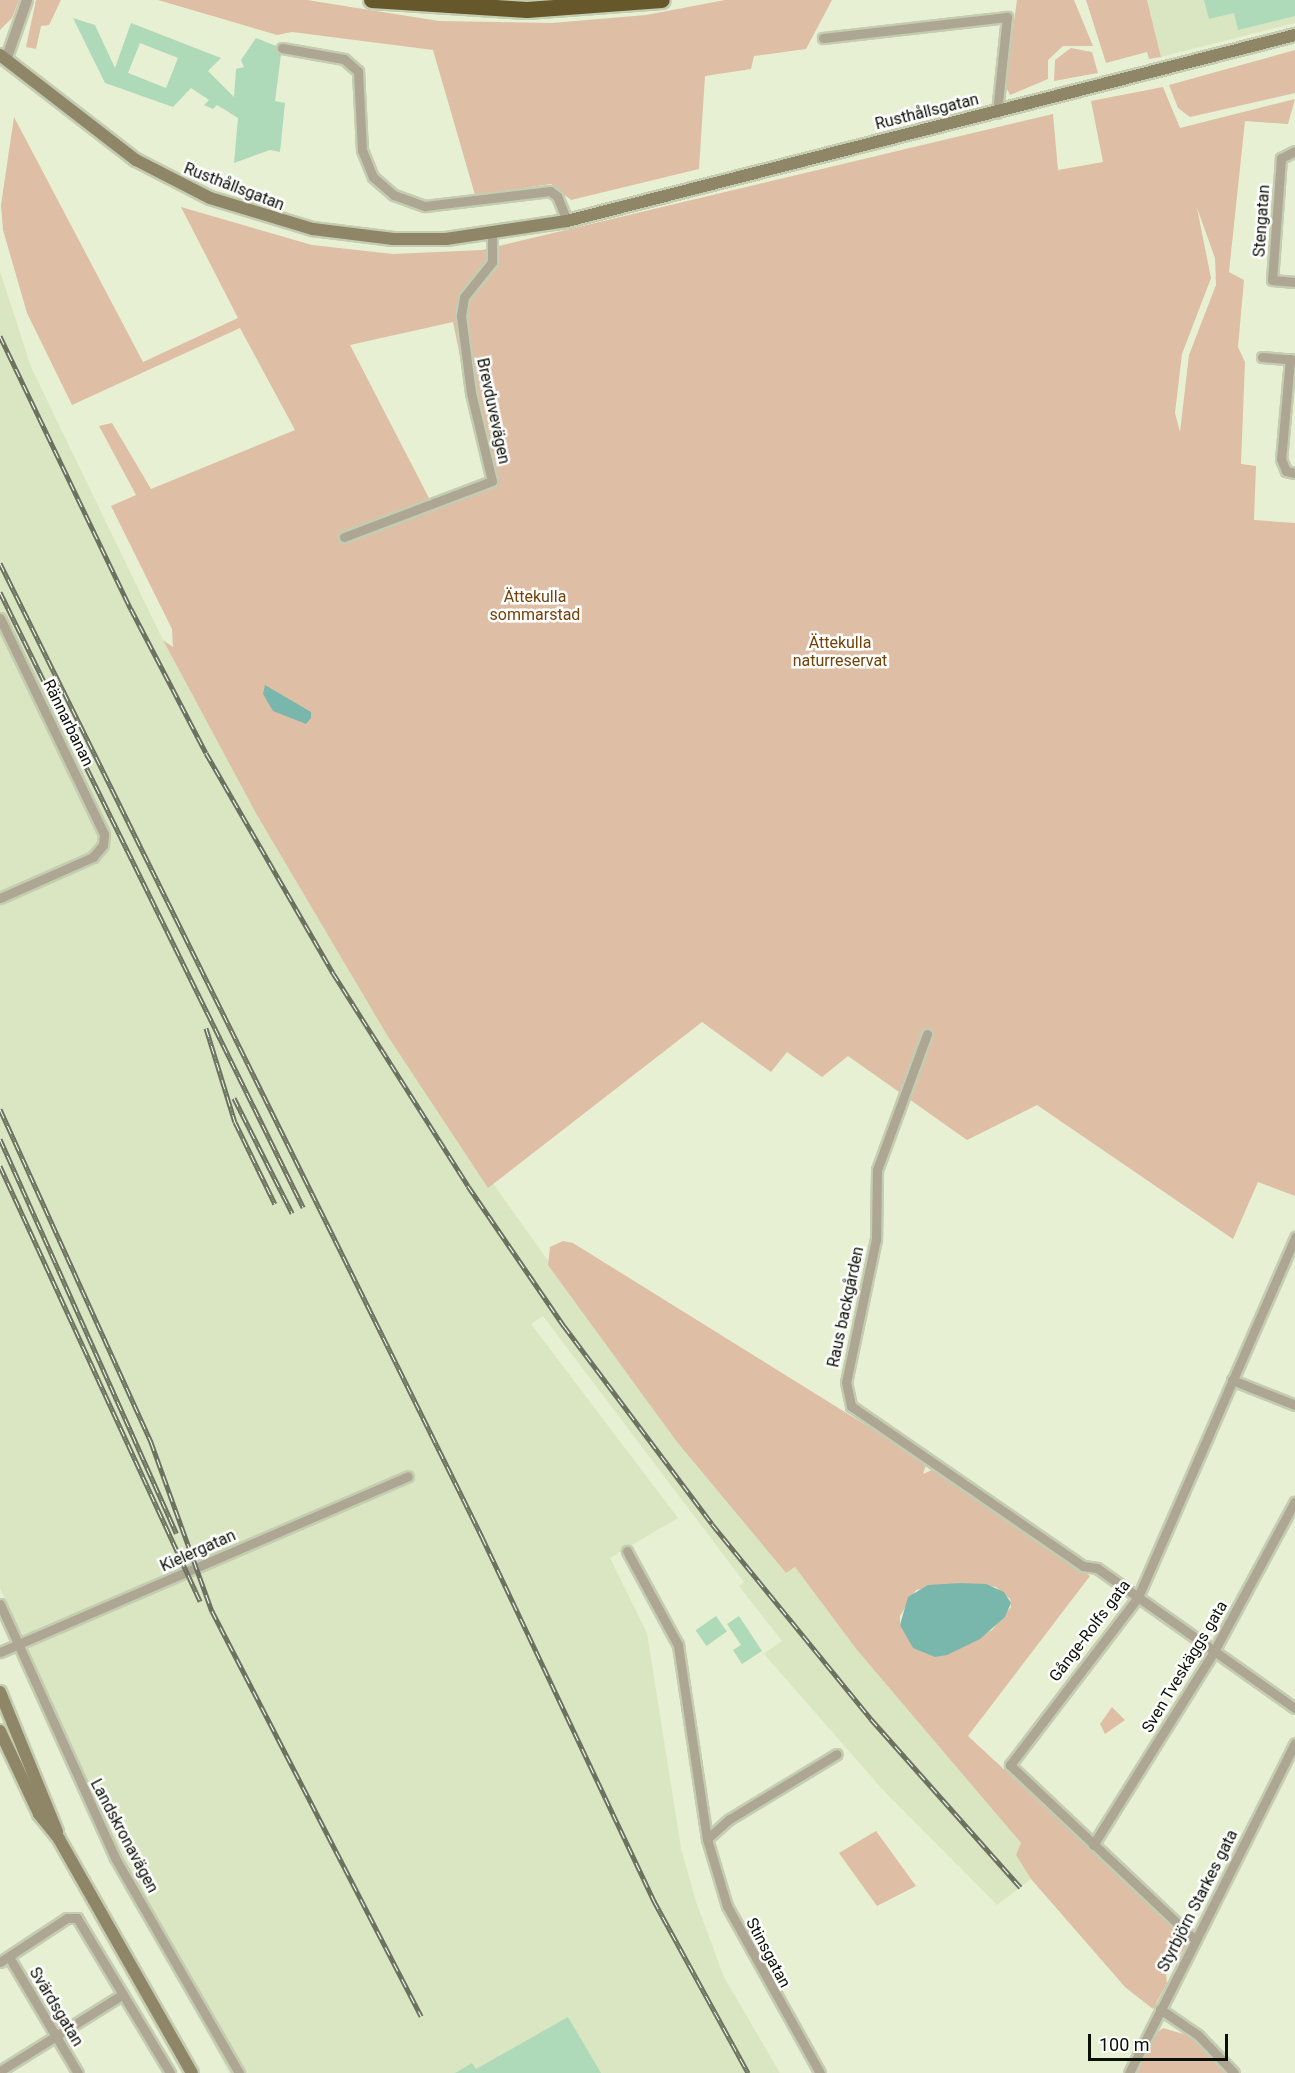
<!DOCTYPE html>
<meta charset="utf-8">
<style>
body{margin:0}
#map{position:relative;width:1295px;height:2073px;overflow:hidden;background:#e7f0d2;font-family:Roboto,sans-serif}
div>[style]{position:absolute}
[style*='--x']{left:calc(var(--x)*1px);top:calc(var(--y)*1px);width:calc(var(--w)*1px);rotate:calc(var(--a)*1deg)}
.built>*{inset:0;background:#dae6c1}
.green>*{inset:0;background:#debfa5}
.water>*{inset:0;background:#79b7ad}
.building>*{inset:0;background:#aedab9;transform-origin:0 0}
.roads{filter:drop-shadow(2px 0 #c4ccb1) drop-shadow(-2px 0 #c4ccb1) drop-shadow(0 2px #c4ccb1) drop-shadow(0 -2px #c4ccb1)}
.minor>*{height:9px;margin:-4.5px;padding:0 4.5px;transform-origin:4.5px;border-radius:4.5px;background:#ada692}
.tertiary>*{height:10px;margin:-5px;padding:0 5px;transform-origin:5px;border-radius:5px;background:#ada692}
.secondary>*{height:12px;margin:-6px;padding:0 6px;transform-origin:6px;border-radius:6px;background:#8f8567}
.motorway>*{height:16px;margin:-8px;padding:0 8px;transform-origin:8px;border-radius:8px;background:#67582b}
.rail>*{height:5px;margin-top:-2.5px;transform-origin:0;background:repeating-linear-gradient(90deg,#fff 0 9px,#6d7260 0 18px);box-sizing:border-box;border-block:2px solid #6d7260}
span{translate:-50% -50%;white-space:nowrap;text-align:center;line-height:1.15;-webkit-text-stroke:5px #fff;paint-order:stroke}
.street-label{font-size:16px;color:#0c0f06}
.park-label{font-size:16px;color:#744107}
.scale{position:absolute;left:1088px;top:2034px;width:140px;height:27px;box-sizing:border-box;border:3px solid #0c0f06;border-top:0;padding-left:8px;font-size:18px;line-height:21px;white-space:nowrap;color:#0c0f06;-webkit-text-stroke:4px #fff;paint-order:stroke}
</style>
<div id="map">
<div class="built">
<div style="clip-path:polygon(1147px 0,1295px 0,1295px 23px,1161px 57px)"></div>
<div style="clip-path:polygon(0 271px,31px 367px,163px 640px,302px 887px,470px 1151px,677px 1442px,786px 1573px,795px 1567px,857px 1650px,1021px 1843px,1016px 1855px,1031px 1879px,997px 1905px,883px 1790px,764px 1654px,782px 1641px,739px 1586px,744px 1582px,543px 1316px,531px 1324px,678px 1518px,610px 1558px,647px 1633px,681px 1848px,696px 1902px,724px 1977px,780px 2073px,229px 2073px,155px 1935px,0 1588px)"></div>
</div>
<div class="green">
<div style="clip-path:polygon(0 0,19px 0,12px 18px,0 30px)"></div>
<div style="clip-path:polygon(36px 0,61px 0,49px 25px,41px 26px,36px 49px,26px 47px)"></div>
<div style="clip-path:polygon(158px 0,307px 0,439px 21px,552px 23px,646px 15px,725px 0,832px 0,806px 49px,754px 56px,751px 69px,705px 76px,699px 169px,571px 200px,551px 184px,475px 195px,433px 50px,292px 32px,277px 35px)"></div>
<div style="clip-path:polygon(1017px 0,1074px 0,1093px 46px,1063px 46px,1048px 60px,1048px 79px,1010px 95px,1005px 85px)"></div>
<div style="clip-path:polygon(1086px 0,1147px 0,1161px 57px,1149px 59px,1147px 52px,1106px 63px)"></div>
<div style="clip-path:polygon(1071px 48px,1092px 52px,1098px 73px,1054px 81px,1055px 60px)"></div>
<div style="clip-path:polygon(1295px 50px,1295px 93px,1190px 117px,1178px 108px,1169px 85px)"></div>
<div style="clip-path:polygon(evenodd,1163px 87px,1180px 128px,1295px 99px,1288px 124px,1245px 121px,1229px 272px,1244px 280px,1238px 347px,1245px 362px,1241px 464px,1256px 466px,1254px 520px,1295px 523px,1295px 1196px,1258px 1182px,1233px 1239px,1037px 1105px,967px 1140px,848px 1056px,822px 1077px,787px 1052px,771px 1072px,702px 1022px,488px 1188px,387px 1035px,257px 815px,163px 640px,173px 647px,172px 629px,111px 506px,136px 495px,99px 426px,112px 423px,151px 489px,295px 430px,240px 328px,72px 405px,27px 313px,3px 230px,1px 205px,14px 117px,143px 362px,238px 318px,181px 207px,312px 245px,393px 254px,482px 250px,1053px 114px,1058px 170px,1103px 162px,1091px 101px,1163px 87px,1197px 208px,1215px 258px,1216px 285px,1189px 355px,1180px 432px,1175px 413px,1182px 354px,1211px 278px,1197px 208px,1163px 87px,453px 322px,485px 479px,430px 500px,350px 345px,453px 322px)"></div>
<div style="clip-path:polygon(evenodd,563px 1241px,573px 1243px,922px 1460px,926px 1465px,923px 1474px,936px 1468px,1090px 1576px,968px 1736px,1185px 1937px,1186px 1947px,1166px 1973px,1167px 1983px,1153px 2009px,1125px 1987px,1031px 1879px,1016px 1855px,1021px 1843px,857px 1650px,795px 1567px,786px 1573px,677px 1442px,548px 1265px,550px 1247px,563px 1241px,960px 1583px,996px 1587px,1010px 1599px,1011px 1607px,992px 1630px,941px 1656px,900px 1625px,900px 1616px,916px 1590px,960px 1583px)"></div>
<div style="clip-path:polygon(1112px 1707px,1125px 1720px,1105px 1734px,1100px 1724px)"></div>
<div style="clip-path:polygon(876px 1831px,916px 1886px,877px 1906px,839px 1853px)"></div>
<div style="clip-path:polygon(1163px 2028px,1190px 2036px,1227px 2073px,1134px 2073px,1150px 2038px)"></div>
</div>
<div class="water">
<div style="clip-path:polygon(265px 685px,311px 712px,311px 718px,306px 724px,273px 711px,263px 694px)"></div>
<div style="clip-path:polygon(960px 1583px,986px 1584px,1004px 1592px,1011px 1603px,1005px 1617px,980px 1639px,947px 1655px,935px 1657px,913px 1648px,900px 1625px,908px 1597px,928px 1585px)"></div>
</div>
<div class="building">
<div style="clip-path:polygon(1204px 0,1295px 0,1295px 16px,1238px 30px,1234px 13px,1209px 19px)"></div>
<div style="clip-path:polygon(evenodd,73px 18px,95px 25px,115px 68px,131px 23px,221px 58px,208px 71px,234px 97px,236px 69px,244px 67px,241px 60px,256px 38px,276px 46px,281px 55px,275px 101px,285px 103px,280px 152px,270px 150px,234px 163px,238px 118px,217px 105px,213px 109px,204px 105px,209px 100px,191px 88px,173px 107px,105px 83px,73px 18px,140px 43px,178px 58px,166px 88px,128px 73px,140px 43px)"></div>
<div style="left:716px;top:1616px;width:19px;height:25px;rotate:55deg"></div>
<div style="clip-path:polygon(739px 1616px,762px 1651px,742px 1664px,733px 1650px,741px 1645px,727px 1624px)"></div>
<div style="clip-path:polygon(568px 2017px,601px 2073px,455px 2073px,472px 2063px,476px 2069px)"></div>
</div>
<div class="roads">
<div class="minor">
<div style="--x:823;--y:38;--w:185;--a:-6.5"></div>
<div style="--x:1007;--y:17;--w:96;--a:96"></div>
<div style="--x:282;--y:48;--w:63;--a:10.1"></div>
<div style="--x:344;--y:59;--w:18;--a:41"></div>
<div style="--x:358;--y:71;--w:79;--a:87.1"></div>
<div style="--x:362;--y:150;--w:29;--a:68"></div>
<div style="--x:373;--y:177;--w:28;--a:41"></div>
<div style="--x:394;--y:195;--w:33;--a:20"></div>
<div style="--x:425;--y:206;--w:126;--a:-6.8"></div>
<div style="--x:550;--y:191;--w:9;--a:36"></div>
<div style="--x:557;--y:196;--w:27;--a:68"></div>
<div style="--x:1295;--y:151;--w:16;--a:153"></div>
<div style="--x:1281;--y:158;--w:122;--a:94.2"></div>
<div style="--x:1272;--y:280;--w:23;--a:5"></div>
<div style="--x:1262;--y:357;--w:33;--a:5"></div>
<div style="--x:1290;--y:359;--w:100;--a:95.1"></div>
<div style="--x:1281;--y:459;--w:13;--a:67"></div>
<div style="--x:1286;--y:471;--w:9;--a:13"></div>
<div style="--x:344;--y:537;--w:158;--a:-20.7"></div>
<div style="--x:492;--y:481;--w:90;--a:-103.4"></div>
<div style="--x:471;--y:393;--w:78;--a:-97.4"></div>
<div style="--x:461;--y:316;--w:19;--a:-81"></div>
<div style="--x:464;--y:297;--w:45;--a:-51.3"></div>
<div style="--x:492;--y:262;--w:27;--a:-90"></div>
<div style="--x:0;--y:618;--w:240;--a:64.3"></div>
<div style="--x:104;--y:834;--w:11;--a:95"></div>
<div style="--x:103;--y:845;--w:16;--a:130"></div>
<div style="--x:93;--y:857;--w:102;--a:156.2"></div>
<div style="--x:927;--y:1034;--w:145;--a:110.2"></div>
<div style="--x:877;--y:1170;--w:69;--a:90.8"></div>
<div style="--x:876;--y:1239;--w:146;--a:101.8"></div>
<div style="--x:846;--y:1382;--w:25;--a:78"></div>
<div style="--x:851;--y:1406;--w:282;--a:34.6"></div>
<div style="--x:1083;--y:1566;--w:14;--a:8"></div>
<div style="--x:1097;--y:1568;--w:242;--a:35.3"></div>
<div style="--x:1232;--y:1380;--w:68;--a:21.6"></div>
<div style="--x:627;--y:1551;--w:107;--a:61.5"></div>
<div style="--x:678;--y:1645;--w:196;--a:81.5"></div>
<div style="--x:0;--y:1604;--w:279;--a:65.6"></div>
<div style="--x:115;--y:1858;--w:248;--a:60"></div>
<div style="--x:0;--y:1652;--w:444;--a:-23.3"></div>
<div style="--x:1093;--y:1845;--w:229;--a:-58"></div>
<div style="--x:1214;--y:1651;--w:170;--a:-61.6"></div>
<div style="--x:1195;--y:1940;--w:255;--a:-136.6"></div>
<div style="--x:1010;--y:1765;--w:211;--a:-52.7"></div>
<div style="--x:1138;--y:1597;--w:393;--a:-66.4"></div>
<div style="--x:9;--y:1957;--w:135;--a:59.3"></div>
<div style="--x:0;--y:1962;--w:80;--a:-33.3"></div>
<div style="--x:67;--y:1918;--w:10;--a:0"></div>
<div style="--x:77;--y:1918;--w:181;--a:59"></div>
<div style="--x:1160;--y:2009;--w:46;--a:34.4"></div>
<div style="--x:1198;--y:2035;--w:52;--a:46.5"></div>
<div style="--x:0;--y:2071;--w:145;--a:-32"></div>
<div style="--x:820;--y:2073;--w:191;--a:-119.1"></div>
<div style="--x:727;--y:1906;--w:70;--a:-106.6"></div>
<div style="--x:707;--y:1839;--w:28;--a:-42"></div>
<div style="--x:728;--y:1820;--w:127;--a:-31.2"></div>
<div style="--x:1129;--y:2073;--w:369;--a:-63.3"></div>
</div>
<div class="tertiary">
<div style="--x:6;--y:60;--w:64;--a:-70.7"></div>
</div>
<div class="secondary">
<div style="--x:0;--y:55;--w:172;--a:37.7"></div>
<div style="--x:136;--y:160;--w:83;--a:27.2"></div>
<div style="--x:210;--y:198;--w:108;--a:16.8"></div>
<div style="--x:313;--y:229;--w:81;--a:7.1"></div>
<div style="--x:393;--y:239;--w:53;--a:0"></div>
<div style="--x:446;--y:239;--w:122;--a:-8.5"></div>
<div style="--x:567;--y:221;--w:751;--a:-14.33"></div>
<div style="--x:0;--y:1692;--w:151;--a:67.8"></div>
<div style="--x:0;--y:1731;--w:92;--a:64.8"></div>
<div style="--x:39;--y:1814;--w:32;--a:51"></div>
<div style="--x:59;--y:1839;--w:269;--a:60.4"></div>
</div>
<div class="motorway">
<div style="--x:372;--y:0;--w:155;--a:3.7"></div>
<div style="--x:527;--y:10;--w:135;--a:-4.2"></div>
</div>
</div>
<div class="rail">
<div style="--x:0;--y:336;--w:303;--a:64.4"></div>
<div style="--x:131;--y:609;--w:162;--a:62.5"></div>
<div style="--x:206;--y:753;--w:254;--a:60"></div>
<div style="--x:333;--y:973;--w:252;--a:57.6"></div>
<div style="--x:468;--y:1186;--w:170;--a:55.6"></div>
<div style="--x:564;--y:1326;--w:247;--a:53.2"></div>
<div style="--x:712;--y:1524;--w:252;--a:50.8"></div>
<div style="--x:871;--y:1719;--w:225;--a:48.4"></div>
<div style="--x:0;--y:563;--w:1087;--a:63.67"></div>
<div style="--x:482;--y:1537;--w:403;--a:64.7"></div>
<div style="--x:654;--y:1901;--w:196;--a:61.3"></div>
<div style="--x:0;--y:592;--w:686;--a:63.77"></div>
<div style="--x:206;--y:1028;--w:98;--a:72.9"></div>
<div style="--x:235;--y:1122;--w:91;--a:64"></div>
<div style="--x:234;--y:1098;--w:129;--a:63.2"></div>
<div style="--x:0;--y:1109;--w:366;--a:65.6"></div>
<div style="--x:151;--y:1442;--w:180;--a:70.2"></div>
<div style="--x:212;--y:1611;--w:456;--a:62.7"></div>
<div style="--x:0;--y:1139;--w:432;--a:65.9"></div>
<div style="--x:0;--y:1166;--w:479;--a:65.3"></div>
</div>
<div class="street-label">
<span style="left:927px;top:112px;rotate:-14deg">Rusthållsgatan</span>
<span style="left:234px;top:187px;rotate:21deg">Rusthållsgatan</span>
<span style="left:1262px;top:221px;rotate:-86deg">Stengatan</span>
<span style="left:493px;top:411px;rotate:78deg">Brevduvevägen</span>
<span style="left:68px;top:723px;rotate:64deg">Rännarbanan</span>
<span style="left:846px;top:1307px;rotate:-78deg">Raus backgården</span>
<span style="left:198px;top:1551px;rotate:-24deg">Kielergatan</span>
<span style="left:1090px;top:1631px;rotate:-53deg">Gånge-Rolfs gata</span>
<span style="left:1185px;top:1667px;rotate:-59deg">Sven Tveskäggs gata</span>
<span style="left:124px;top:1836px;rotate:62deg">Landskronavägen</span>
<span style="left:1198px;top:1901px;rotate:-63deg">Styrbjörn Starkes gata</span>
<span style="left:768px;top:1953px;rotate:62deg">Stinsgatan</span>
<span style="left:56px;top:2007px;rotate:59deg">Svärdsgatan</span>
</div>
<div class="park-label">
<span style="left:535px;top:606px">Ättekulla<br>sommarstad</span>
<span style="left:840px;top:652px">Ättekulla<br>naturreservat</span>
</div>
<div class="scale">100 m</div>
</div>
